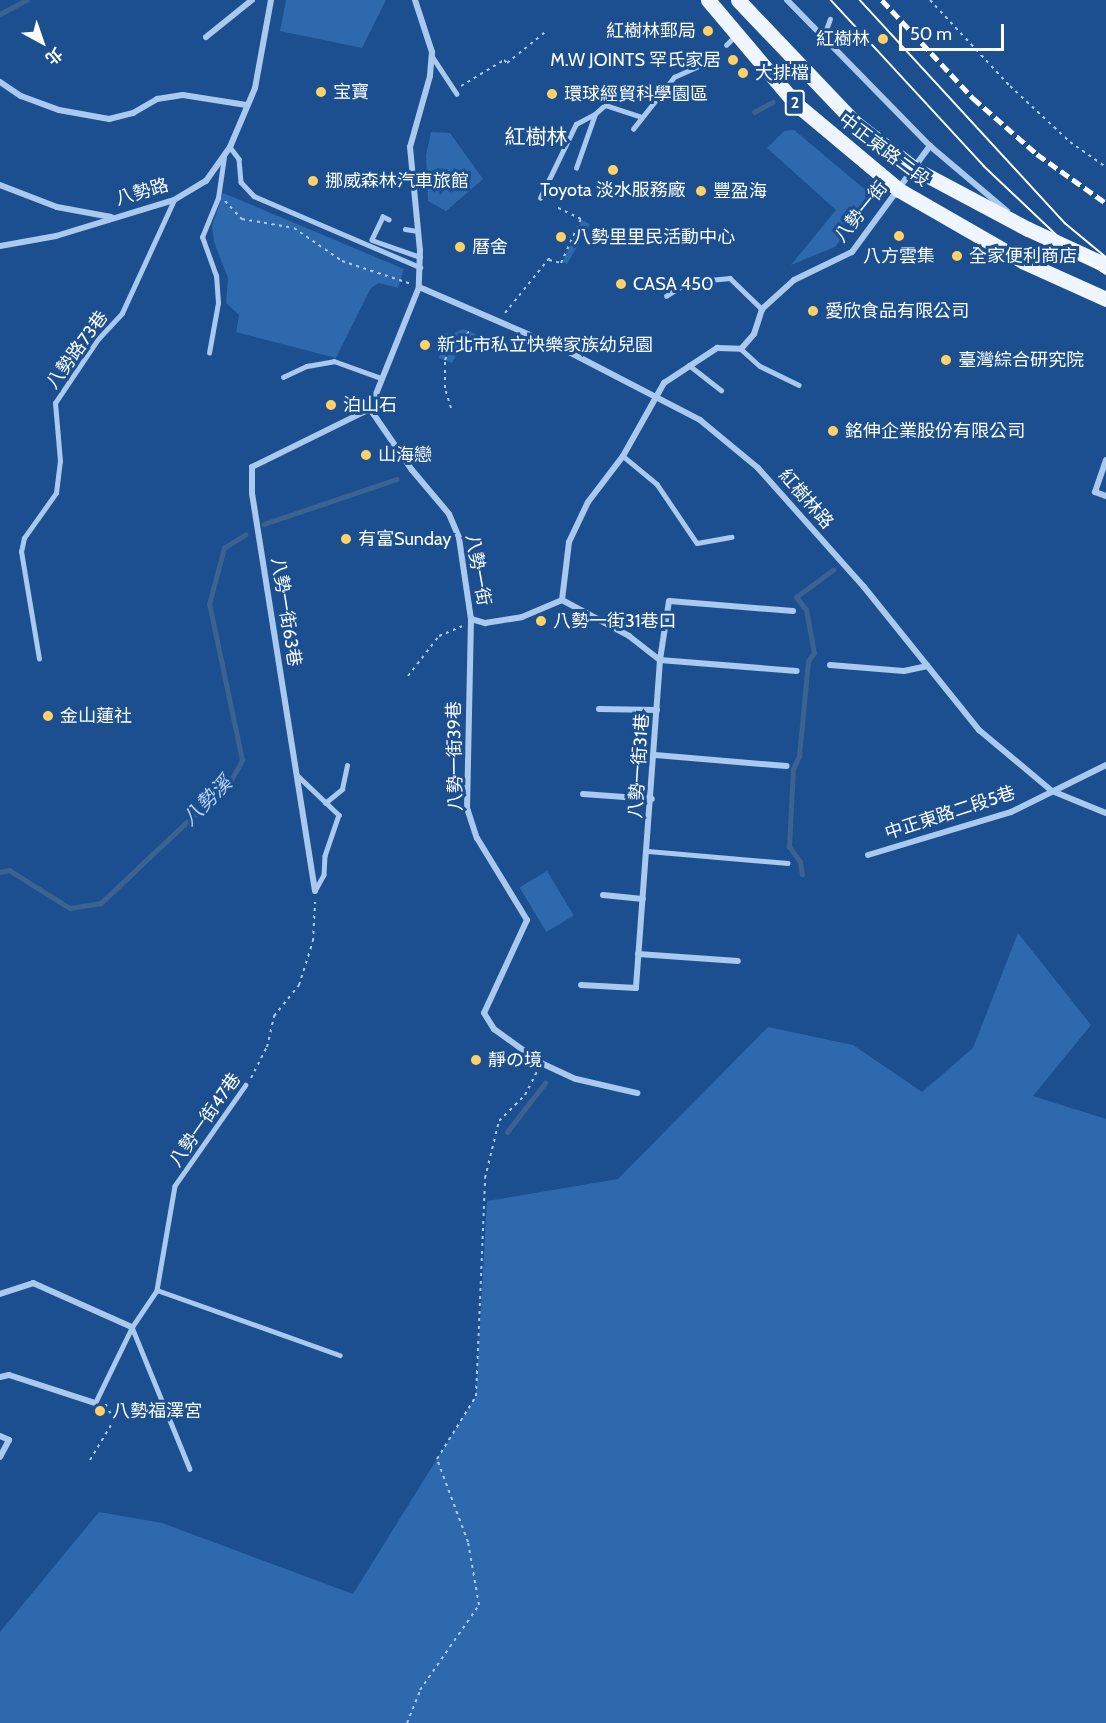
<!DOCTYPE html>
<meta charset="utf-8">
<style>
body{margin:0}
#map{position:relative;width:1106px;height:1723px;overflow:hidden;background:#1b4f8f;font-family:Cabin,"Noto Sans TC","Noto Sans JP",sans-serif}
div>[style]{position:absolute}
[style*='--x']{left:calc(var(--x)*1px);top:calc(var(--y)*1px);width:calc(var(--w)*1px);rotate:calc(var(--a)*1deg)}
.green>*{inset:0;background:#2e69ad;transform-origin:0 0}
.stream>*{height:4.5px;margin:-2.25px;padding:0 2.25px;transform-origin:2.25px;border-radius:2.25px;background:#3c6290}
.path>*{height:2px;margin-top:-1px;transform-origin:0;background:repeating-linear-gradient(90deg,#a9c9ee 0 3px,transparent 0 7.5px)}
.lane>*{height:4.5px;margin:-2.25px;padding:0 2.25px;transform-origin:2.25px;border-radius:2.25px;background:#a9c9ee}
.street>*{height:6px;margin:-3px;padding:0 3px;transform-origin:3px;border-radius:3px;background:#a9c9ee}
.primary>*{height:15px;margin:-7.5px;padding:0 7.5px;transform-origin:7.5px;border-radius:7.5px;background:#f0f6ff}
.tram>*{height:1.5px;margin:-0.75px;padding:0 0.75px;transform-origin:0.75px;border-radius:0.75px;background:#fff}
.rail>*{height:4.5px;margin-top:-2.25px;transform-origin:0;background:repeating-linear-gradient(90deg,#fff 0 10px,transparent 0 14.5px)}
.dots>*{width:16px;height:16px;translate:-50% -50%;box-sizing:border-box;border:3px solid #1b4f8f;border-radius:50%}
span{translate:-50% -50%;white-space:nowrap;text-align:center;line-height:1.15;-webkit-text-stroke:6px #1b4f8f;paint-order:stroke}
.shield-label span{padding:2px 4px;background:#1b4f8f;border:2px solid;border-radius:4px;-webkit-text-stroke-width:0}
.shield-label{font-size:16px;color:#fff;font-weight:700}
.poi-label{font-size:18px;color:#fff}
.right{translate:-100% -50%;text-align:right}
.left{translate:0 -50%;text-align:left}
.street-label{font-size:18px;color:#fff}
.water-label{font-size:20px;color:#b5d3f5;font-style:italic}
.quarter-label{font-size:21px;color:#fff}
.north{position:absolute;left:12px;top:12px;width:60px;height:60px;-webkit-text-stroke:4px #1b4f8f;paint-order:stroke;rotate:140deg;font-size:16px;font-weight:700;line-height:24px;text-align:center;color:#fff}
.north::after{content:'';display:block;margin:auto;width:21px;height:27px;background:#fff;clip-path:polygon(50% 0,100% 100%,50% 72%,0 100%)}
.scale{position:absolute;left:899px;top:24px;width:105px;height:27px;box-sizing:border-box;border:3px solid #fff;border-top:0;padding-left:8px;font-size:18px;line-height:21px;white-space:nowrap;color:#fff;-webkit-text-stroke:4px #1b4f8f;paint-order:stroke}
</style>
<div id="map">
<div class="green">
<div style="clip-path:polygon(286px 0,386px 0,362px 48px,280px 31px)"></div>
<div style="clip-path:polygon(794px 130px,868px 192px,870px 200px,835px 247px,791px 265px,836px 210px,767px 148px,784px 131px)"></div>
<div style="clip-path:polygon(431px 132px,450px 133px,483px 179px,446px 211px,428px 201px,426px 155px)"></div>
<div style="clip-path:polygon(223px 193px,404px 269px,398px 288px,379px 283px,371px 288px,336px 358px,236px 332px,239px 315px,226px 303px,228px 278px,214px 242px,212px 226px)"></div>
<div style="clip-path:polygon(582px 220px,590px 224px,567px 264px,562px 262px)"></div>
<div style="clip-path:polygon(463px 329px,476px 334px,462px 345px,452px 363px,439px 358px,444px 333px,452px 334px)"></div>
<div style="left:547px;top:871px;width:52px;height:32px;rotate:59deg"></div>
<div style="clip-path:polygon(1018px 933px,1091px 1025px,1033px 1096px,1106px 1119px,1106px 1723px,0 1723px,0 1632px,99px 1512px,162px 1523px,353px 1594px,476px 1396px,487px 1201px,618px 1179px,768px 1027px,853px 1045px,922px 1092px,973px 1048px)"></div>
</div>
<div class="stream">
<div style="--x:0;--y:14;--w:30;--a:-28"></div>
<div style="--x:754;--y:112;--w:21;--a:-28"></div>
<div style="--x:264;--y:524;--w:140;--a:-18.7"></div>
<div style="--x:0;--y:872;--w:9;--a:-13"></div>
<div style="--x:9;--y:870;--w:72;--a:31.9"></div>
<div style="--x:70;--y:908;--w:31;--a:-9"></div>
<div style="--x:101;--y:903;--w:179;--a:-43.4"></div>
<div style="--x:231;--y:780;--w:23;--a:-61"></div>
<div style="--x:242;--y:760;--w:159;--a:-101.9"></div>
<div style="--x:209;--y:604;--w:58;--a:-75"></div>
<div style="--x:224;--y:548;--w:25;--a:-32"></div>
<div style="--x:802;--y:875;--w:13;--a:-99"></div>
<div style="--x:800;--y:862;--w:19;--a:-126"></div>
<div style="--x:789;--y:847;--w:78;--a:-87.1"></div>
<div style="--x:793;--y:769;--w:14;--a:-65"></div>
<div style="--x:799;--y:756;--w:95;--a:-84.6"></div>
<div style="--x:808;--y:661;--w:10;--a:-53"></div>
<div style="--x:814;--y:653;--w:44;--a:-100.5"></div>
<div style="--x:806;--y:610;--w:16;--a:-128"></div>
<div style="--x:796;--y:597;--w:46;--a:-36.1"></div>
<div style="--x:507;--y:1132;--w:62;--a:-52.2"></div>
</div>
<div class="path">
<div style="--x:930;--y:0;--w:117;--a:47.1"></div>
<div style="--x:1010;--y:86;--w:82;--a:43"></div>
<div style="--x:1070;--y:142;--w:44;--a:34.8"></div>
<div style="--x:461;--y:86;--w:50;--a:-31.2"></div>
<div style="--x:504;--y:60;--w:4;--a:45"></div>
<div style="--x:507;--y:63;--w:48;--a:-39"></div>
<div style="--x:225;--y:201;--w:25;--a:47"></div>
<div style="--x:242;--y:219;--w:53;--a:9.8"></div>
<div style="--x:294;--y:228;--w:58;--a:34.5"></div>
<div style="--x:342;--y:261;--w:73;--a:18.4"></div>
<div style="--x:549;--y:260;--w:12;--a:14"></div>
<div style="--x:561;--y:263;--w:48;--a:-65.6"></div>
<div style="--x:581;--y:219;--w:30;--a:-154"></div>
<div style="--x:505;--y:313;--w:73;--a:-51.1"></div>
<div style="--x:451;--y:408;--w:21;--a:-107"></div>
<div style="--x:445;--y:388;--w:28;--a:-90"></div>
<div style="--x:445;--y:360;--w:12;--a:-66"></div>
<div style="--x:450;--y:349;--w:27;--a:-42"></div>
<div style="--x:408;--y:676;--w:51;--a:-52.2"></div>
<div style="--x:439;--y:636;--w:25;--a:-23"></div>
<div style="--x:251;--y:1078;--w:35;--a:-63"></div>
<div style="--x:267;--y:1047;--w:32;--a:-77"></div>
<div style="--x:274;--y:1016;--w:40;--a:-51"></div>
<div style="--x:299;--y:985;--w:46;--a:-72.3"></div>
<div style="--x:313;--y:941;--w:39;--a:-87"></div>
<div style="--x:90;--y:1460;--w:47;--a:-59"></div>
<div style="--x:114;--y:1420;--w:19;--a:-118"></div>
<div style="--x:407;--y:1723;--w:35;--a:-68"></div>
<div style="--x:420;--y:1690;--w:103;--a:-55.2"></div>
<div style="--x:479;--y:1605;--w:64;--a:-99.9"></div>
<div style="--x:468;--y:1542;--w:89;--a:-110.5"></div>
<div style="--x:437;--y:1459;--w:74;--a:-58.2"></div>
<div style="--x:476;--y:1396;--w:218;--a:-87.6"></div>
<div style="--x:485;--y:1178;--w:59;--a:-76.2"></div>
<div style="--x:499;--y:1121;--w:37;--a:-45"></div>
<div style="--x:525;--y:1095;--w:27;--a:-63"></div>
</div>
<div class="lane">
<div style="--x:823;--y:38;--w:20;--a:-70"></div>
<div style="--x:726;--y:45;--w:13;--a:-45"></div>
<div style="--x:432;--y:56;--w:45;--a:56.7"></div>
<div style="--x:633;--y:129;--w:66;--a:-51.7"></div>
<div style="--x:674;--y:77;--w:32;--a:-24"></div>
<div style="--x:230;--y:147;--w:15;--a:53"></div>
<div style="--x:239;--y:159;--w:23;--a:85"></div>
<div style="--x:241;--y:182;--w:19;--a:47"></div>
<div style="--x:254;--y:196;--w:181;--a:23.2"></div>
<div style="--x:576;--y:168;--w:57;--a:-70.6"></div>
<div style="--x:595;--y:114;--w:13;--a:-42"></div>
<div style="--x:605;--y:105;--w:38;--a:18"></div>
<div style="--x:540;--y:198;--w:82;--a:-64.1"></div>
<div style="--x:576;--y:124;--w:21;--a:-28"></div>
<div style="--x:389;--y:220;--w:7;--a:-153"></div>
<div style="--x:383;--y:217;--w:25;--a:116"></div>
<div style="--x:372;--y:240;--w:51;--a:19.5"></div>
<div style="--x:405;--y:229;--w:13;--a:9"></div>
<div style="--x:666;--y:296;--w:26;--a:-32"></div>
<div style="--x:688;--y:282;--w:42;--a:-5.4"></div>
<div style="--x:730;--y:278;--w:45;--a:44.1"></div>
<div style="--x:741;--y:349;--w:25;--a:42"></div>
<div style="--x:760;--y:366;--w:43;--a:26"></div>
<div style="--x:209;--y:353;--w:51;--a:-79.8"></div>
<div style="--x:218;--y:303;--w:27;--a:-94"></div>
<div style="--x:216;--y:276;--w:41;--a:-109.7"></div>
<div style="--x:202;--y:237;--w:42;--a:-67.7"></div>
<div style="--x:218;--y:198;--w:41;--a:-81.7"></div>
<div style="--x:689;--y:365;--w:41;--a:38"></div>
<div style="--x:283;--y:377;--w:26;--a:-25"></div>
<div style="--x:307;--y:366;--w:27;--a:-10"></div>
<div style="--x:334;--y:361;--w:50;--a:19.9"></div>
<div style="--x:623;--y:456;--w:44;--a:39.5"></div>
<div style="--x:657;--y:484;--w:71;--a:55.9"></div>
<div style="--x:697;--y:543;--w:35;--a:-10"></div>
<div style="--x:39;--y:659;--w:109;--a:-99.5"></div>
<div style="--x:21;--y:552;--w:14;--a:-78"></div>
<div style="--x:24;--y:538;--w:55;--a:-54.6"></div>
<div style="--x:56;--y:493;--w:32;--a:-83"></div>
<div style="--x:60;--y:461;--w:58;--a:-94.9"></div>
<div style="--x:55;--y:403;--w:77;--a:-56.1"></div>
<div style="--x:98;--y:339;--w:35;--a:-47"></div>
<div style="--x:122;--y:313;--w:124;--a:-65.3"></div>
<div style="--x:297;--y:775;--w:58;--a:43.6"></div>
<div style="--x:339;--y:815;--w:43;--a:108.9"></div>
<div style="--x:325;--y:856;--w:19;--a:93"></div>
<div style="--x:324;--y:875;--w:18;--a:119"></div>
<div style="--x:325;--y:803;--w:22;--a:-39"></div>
<div style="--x:342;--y:789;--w:24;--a:-78"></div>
<div style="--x:648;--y:851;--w:140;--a:4.9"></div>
<div style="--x:246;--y:1085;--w:123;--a:125.1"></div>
<div style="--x:175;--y:1186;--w:106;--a:99.8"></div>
<div style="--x:157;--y:1290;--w:194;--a:19.6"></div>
<div style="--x:132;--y:1327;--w:153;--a:67.8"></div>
<div style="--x:95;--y:1403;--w:85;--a:-64"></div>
<div style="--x:132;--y:1327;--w:45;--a:-56"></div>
</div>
<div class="street">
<div style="--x:415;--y:0;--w:55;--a:71.9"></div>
<div style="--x:432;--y:52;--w:24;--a:95"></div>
<div style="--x:430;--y:76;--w:74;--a:105.7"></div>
<div style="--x:410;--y:147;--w:103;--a:84.5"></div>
<div style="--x:420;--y:250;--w:37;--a:92"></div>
<div style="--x:419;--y:287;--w:131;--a:111.9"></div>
<div style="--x:370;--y:409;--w:74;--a:55.5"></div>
<div style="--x:412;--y:470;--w:57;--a:49.9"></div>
<div style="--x:449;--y:514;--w:26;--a:67"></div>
<div style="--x:459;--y:538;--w:82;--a:81.6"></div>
<div style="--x:471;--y:619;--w:15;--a:16"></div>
<div style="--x:485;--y:623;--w:37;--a:-9"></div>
<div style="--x:522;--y:617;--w:43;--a:-23"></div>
<div style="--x:562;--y:600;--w:58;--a:-83.1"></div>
<div style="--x:569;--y:542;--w:44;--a:-64.6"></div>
<div style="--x:588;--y:502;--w:58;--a:-52.7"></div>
<div style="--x:623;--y:456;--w:84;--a:-60.7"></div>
<div style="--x:664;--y:383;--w:64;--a:-33.4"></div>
<div style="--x:717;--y:348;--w:24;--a:2"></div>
<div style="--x:741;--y:349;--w:20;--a:-49"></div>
<div style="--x:754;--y:334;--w:26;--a:-72"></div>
<div style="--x:762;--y:309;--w:43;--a:-42.2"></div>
<div style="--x:794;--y:280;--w:64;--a:-25.8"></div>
<div style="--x:852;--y:252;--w:132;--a:-53.7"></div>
<div style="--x:787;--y:0;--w:204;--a:45.6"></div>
<div style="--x:930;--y:146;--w:101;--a:40.2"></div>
<div style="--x:206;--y:37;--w:59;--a:-38.8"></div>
<div style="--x:0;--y:82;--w:25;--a:34"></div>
<div style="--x:21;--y:96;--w:40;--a:20.2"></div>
<div style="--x:59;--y:110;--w:51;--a:10.2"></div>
<div style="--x:109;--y:119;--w:25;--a:-14"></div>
<div style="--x:133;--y:113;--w:28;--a:-30"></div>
<div style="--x:157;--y:99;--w:26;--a:-9"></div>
<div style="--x:183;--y:95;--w:64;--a:9"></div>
<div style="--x:0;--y:185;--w:61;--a:21.1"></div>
<div style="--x:57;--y:207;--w:55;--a:10.5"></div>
<div style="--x:0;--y:246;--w:57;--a:-10.1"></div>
<div style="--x:56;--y:236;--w:123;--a:-17"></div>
<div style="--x:174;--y:200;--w:37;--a:-31"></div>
<div style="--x:206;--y:181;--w:42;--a:-54.8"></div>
<div style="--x:230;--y:147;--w:64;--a:-67"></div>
<div style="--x:255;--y:88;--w:89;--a:-79.7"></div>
<div style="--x:419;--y:287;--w:163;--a:23.4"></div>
<div style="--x:569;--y:352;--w:148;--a:27.4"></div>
<div style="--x:700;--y:420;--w:75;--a:39.6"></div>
<div style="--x:758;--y:468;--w:159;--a:48.3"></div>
<div style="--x:864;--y:587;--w:184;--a:51.2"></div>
<div style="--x:979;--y:730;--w:95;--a:39.9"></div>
<div style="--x:1052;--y:791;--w:58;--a:22.2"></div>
<div style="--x:1106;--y:460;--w:34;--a:109"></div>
<div style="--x:1095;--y:492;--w:12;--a:20"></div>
<div style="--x:562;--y:600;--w:76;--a:28.2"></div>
<div style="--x:629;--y:636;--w:39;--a:38"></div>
<div style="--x:660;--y:660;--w:329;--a:94.2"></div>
<div style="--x:636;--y:988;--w:55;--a:-176.9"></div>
<div style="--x:793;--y:611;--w:124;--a:-175.4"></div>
<div style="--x:669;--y:601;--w:60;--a:98.7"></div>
<div style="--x:660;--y:660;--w:137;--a:4.6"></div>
<div style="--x:471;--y:619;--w:189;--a:91.2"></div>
<div style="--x:467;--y:808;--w:32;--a:72"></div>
<div style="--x:477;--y:838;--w:96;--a:58.6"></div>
<div style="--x:527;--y:920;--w:102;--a:114.8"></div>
<div style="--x:484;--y:1013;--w:19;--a:58"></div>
<div style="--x:494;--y:1029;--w:58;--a:35.9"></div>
<div style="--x:541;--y:1063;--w:38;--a:25"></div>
<div style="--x:576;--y:1079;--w:63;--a:12.9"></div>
<div style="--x:830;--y:665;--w:74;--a:4.6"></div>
<div style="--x:904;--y:671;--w:24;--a:-12"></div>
<div style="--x:599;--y:709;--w:58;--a:1"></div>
<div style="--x:655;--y:755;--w:132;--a:4.8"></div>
<div style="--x:583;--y:794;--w:69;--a:4.1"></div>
<div style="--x:868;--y:855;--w:149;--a:-16.7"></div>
<div style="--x:1011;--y:812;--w:106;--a:-26.3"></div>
<div style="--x:315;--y:891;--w:403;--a:-99"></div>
<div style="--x:252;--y:493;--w:26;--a:-90"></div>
<div style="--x:252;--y:467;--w:131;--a:-26.2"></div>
<div style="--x:603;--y:895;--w:40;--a:5.7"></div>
<div style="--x:638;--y:954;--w:100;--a:4"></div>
<div style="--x:0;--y:1294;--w:35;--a:-18"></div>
<div style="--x:33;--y:1283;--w:108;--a:24"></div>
<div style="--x:0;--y:1377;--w:9;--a:-13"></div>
<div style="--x:9;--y:1375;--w:90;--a:18"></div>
<div style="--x:0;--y:1436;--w:10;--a:24"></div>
<div style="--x:9;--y:1440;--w:19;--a:118"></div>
</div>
<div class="primary">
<div style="--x:708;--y:0;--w:135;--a:49.8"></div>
<div style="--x:795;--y:103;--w:136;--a:39.9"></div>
<div style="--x:899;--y:190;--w:144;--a:29.9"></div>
<div style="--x:1024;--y:262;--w:90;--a:24.3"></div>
<div style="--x:738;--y:0;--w:168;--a:46.4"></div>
<div style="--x:854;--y:122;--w:77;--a:37.6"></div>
<div style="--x:915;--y:169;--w:128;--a:28"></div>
<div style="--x:1028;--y:229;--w:86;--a:24.8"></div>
</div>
<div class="tram">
<div style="--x:831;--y:0;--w:226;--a:47.3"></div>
<div style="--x:984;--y:166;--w:132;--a:43.5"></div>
<div style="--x:1080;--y:257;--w:31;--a:33"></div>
<div style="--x:860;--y:0;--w:303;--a:47.4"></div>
<div style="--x:1065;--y:223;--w:53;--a:39.7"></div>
</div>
<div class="rail">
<div style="--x:882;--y:0;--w:134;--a:47.1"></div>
<div style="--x:973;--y:98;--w:85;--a:41.2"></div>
<div style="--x:1037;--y:154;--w:85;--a:35.4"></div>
</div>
<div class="dots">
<div style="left:708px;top:31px;background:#ffd166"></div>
<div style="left:883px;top:39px;background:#ffd166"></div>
<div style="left:733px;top:60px;background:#ffd166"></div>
<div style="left:743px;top:73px;background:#ffd166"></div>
<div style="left:321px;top:92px;background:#ffd166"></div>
<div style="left:552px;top:94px;background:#ffd166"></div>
<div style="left:613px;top:170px;background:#ffd166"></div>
<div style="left:313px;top:181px;background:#ffd166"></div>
<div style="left:701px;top:191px;background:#ffd166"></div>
<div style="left:899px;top:236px;background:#ffd166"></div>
<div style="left:561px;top:237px;background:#ffd166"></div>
<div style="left:460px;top:247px;background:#ffd166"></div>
<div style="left:957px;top:256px;background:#ffd166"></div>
<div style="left:621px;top:284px;background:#ffd166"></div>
<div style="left:813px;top:311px;background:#ffd166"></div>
<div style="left:425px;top:345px;background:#ffd166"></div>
<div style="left:946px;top:360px;background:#ffd166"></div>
<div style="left:331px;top:405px;background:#ffd166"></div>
<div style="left:833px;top:431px;background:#ffd166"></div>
<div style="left:366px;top:455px;background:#ffd166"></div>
<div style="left:346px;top:539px;background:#ffd166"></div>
<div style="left:541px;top:621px;background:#ffd166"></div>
<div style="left:48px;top:716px;background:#ffd166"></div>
<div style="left:476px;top:1060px;background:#ffd166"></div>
<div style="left:100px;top:1411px;background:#ffd166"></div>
</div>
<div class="shield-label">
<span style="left:795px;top:103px">2</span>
</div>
<div class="poi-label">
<span class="right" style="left:696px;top:31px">紅樹林郵局</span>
<span class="right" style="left:870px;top:39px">紅樹林</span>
<span class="right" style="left:721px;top:60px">M.W JOINTS 罕氏家居</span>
<span class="left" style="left:755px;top:73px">大排檔</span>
<span class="left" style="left:333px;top:92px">宝寶</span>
<span class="left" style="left:564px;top:94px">環球經貿科學園區</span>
<span class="left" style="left:325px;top:181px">挪威森林汽車旅館</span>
<span style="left:613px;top:190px">Toyota 淡水服務廠</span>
<span class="left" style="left:713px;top:191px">豐盈海</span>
<span class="left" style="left:573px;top:237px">八勢里里民活動中心</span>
<span class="left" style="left:472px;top:247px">曆舍</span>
<span style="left:899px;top:256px">八方雲集</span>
<span class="left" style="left:969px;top:256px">全家便利商店</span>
<span class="left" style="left:633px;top:284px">CASA 450</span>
<span class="left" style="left:825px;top:311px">愛欣食品有限公司</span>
<span class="left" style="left:437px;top:345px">新北市私立快樂家族幼兒園</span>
<span class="left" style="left:958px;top:360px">臺灣綜合研究院</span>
<span class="left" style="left:343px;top:405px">泊山石</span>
<span class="left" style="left:845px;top:431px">銘伸企業股份有限公司</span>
<span class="left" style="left:378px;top:455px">山海戀</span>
<span class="left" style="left:358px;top:539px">有富Sunday</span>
<span class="left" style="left:553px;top:621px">八勢一街31巷口</span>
<span class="left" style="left:60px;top:716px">金山蓮社</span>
<span class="left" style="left:488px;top:1060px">靜の境</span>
<span class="left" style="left:112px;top:1411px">八勢福澤宮</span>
</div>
<div class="street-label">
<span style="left:884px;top:150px;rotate:37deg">中正東路二段</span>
<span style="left:142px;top:192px;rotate:-16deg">八勢路</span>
<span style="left:861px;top:212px;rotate:-51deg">八勢一街</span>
<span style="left:77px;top:350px;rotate:-54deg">八勢路73巷</span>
<span style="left:806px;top:499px;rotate:49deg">紅樹林路</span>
<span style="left:478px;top:570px;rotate:80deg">八勢一街</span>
<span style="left:286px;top:612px;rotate:81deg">八勢一街63巷</span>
<span style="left:455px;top:756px;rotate:-91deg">八勢一街39巷</span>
<span style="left:639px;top:766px;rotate:-86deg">八勢一街31巷</span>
<span style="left:950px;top:813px;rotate:-18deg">中正東路二段5巷</span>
<span style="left:205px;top:1120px;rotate:-55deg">八勢一街47巷</span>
</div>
<div class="water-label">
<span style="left:207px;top:801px;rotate:-45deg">八勢溪</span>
</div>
<div class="quarter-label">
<span style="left:536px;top:137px">紅樹林</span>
</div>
<div class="north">北</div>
<div class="scale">50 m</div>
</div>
